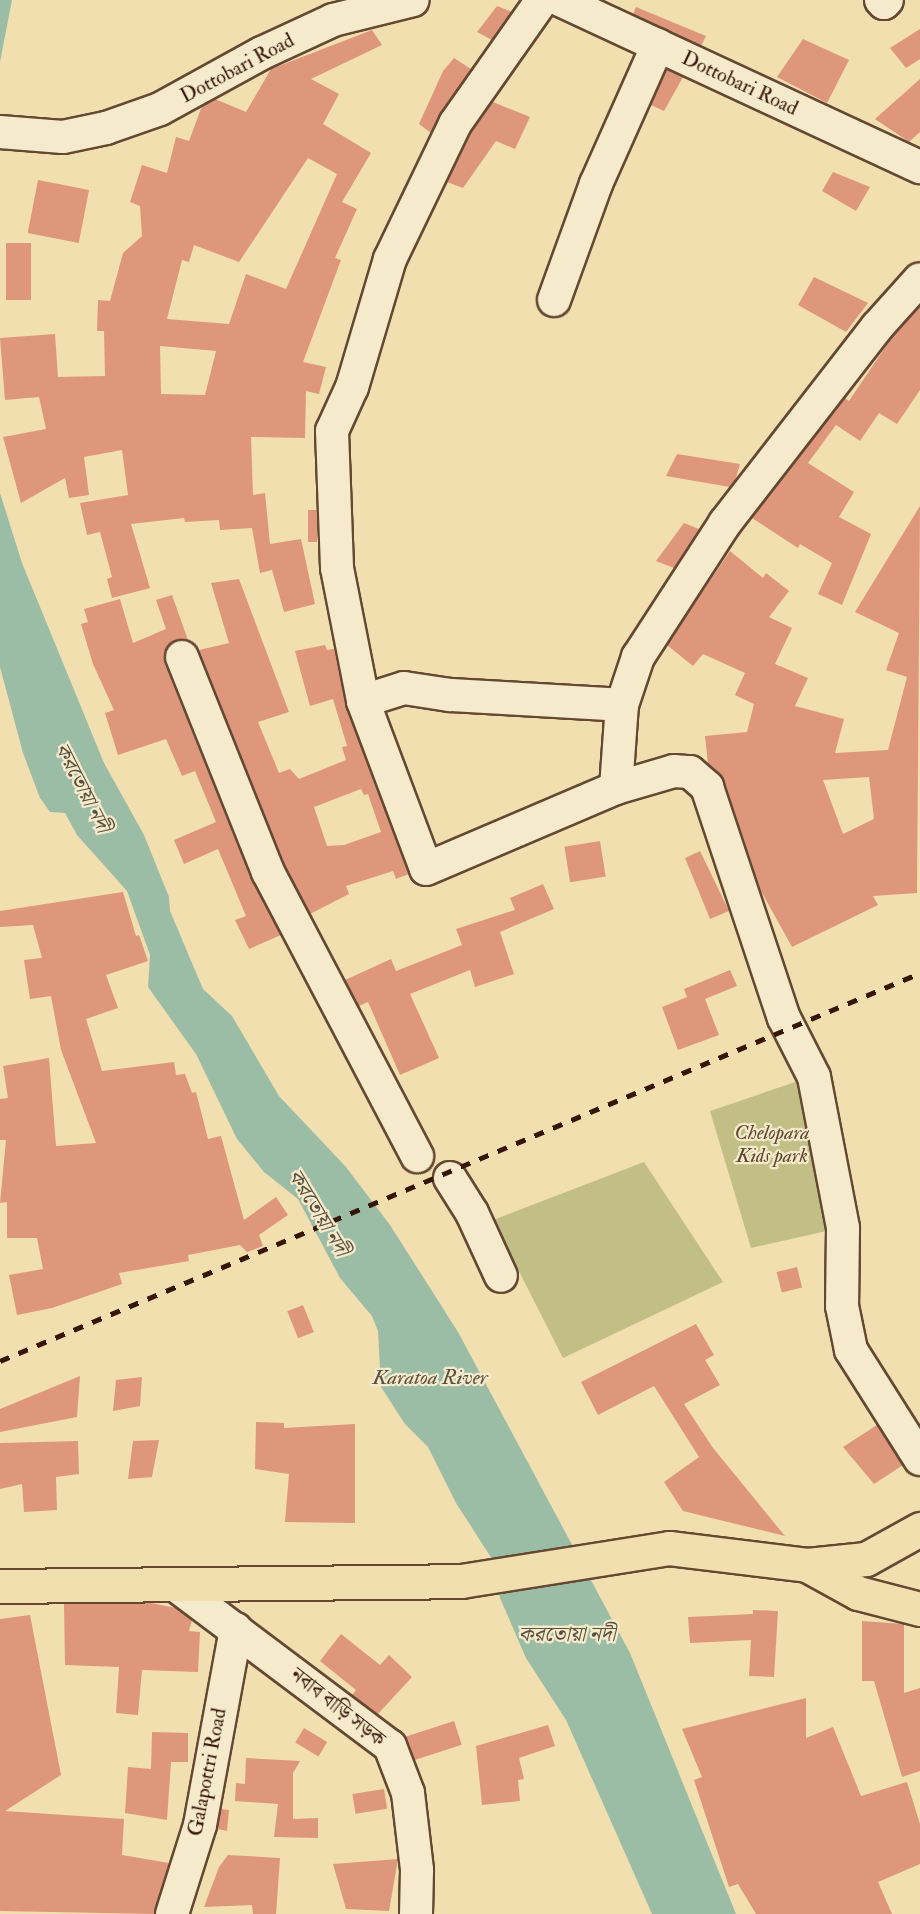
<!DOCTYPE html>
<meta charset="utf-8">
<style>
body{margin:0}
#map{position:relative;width:920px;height:1914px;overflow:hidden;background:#f1dfb0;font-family:"IM FELL Double Pica","Noto Serif Bengali",serif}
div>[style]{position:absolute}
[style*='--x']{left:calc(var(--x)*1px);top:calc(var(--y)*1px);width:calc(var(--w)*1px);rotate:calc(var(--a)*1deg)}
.green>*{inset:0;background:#c2bf86}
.water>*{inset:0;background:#9cbda5}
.building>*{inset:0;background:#df977c;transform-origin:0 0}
.roads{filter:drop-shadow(2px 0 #644832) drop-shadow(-2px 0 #644832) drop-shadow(0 2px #644832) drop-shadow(0 -2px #644832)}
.minor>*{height:32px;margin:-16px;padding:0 16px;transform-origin:16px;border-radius:16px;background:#f6eacc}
.major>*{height:33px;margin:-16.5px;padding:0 16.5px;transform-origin:16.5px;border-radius:16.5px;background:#f1dfb0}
.rail>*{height:4.5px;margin-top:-2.25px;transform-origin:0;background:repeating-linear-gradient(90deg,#351608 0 10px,transparent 0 20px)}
span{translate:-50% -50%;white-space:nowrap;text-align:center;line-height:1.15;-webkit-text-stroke:4.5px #f6eacc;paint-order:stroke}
.street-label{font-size:20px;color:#351608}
.park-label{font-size:20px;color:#5f492e;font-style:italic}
.water-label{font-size:21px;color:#59503f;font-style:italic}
</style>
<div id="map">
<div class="green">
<div style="clip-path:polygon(810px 1077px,840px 1228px,751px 1248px,710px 1111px)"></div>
<div style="clip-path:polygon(644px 1162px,723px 1282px,563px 1358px,493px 1220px)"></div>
</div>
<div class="water">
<div style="clip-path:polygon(0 0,12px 0,0 62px)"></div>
<div style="clip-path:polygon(0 493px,22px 563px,104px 763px,144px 835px,169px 897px,170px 911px,203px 989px,232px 1016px,279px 1096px,346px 1167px,390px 1225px,458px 1332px,630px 1653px,736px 1914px,652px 1914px,566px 1720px,526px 1658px,500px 1598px,494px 1562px,456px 1503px,428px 1447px,405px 1424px,381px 1387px,378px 1331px,372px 1316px,340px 1278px,298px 1199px,264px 1172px,237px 1139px,196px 1054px,148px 987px,150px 955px,127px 891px,77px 835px,65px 813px,50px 812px,40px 798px,23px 753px,0 667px)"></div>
</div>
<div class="building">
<div style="clip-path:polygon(497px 6px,512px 12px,492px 40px,477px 32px)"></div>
<div style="clip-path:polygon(636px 7px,706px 36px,701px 46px,633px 14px)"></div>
<div style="clip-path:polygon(920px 29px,920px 59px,906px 68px,890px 48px)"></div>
<div style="clip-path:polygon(evenodd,372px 30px,382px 45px,311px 79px,339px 94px,323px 124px,371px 153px,342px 202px,357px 209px,335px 258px,341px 260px,303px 362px,326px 367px,319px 394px,306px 391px,305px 438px,251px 437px,253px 495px,265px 493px,270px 544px,301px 539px,315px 604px,284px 612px,272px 570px,260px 573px,252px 528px,220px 530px,219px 520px,185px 522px,184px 518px,131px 524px,150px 588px,112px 598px,107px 579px,112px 577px,100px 532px,87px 535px,80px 503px,128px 495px,122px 450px,84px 457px,89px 495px,69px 498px,65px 478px,21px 503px,3px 437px,46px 429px,39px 397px,5px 400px,0 338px,55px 334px,58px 377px,105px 376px,104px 331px,97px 331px,98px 300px,110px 301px,123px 253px,142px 236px,140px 206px,130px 202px,142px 165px,167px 173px,176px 137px,189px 141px,202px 106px,215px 99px,246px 112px,271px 69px,372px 30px,308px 158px,337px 174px,286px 289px,246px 274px,229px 324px,167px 319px,182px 260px,189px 262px,194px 245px,239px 262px,308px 158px,372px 30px,160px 346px,216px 351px,205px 395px,161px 394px,160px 346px)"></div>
<div style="clip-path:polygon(803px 39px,849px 60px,827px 103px,777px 77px)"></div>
<div style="clip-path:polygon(454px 58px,471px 69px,431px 133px,419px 124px,443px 71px)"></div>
<div style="clip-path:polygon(667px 69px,683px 77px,664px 111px,651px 105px)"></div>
<div style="clip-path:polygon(920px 79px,920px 132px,909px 142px,875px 119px)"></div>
<div style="clip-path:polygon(493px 102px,530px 117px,515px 149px,496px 141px,463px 188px,447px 182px,471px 133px)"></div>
<div style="clip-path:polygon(833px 172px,870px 187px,856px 211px,822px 191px)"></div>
<div style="left:38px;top:180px;width:52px;height:54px;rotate:11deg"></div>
<div style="left:6px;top:243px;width:25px;height:57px"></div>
<div style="clip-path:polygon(814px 277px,868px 303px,846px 332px,798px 305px)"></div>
<div style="clip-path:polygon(920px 306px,920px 390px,897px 424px,879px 413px,860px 441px,836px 425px,808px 463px,854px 492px,839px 517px,871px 534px,842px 605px,818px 594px,832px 563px,800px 544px,798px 548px,752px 518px,845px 398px,849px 401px,892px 337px)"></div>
<div style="clip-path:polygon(677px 454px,740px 464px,735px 481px,730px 487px,666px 476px)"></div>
<div style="clip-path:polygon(evenodd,920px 506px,917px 893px,873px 896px,878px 905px,792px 947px,761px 891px,724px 781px,708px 764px,705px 736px,747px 732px,754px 704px,735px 695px,745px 673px,703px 654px,693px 666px,667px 645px,730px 551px,763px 578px,766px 573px,789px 591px,769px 617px,792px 628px,775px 664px,808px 678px,795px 706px,844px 719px,835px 753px,888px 750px,907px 677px,886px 670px,899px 633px,855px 612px,920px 506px,869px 777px,874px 819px,843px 834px,823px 780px,869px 777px)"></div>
<div style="left:308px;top:510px;width:9px;height:32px"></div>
<div style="clip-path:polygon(684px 523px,699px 529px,674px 568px,656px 561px)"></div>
<div style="clip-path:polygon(evenodd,239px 579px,289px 712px,258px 722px,279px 773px,290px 769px,299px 779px,346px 760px,342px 747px,347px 746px,333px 699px,310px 706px,295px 651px,325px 645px,327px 650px,334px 649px,346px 707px,409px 874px,396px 879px,393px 871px,346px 886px,349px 894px,310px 914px,284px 864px,199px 650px,229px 643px,211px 583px,239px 579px,361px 789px,364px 795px,368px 794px,381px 832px,344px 845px,327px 846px,314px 807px,361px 789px)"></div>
<div style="clip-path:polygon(172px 595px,188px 640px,176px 640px,168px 645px,165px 664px,251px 879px,281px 935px,249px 949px,235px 920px,246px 916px,218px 849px,184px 864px,174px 840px,216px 822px,195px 771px,182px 776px,166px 739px,118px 755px,105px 713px,114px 710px,93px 664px,81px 624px,88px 622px,84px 609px,120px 599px,133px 643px,166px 629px,156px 600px)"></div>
<div style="left:600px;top:841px;width:36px;height:36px;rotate:81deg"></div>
<div style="clip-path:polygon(700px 851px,729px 911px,710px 919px,685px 858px)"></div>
<div style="clip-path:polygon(543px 884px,554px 909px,500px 932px,514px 974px,475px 987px,470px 970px,410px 994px,439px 1058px,400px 1075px,368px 1002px,359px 1006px,345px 980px,391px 959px,396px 971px,462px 945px,456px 929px,515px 910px,510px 898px)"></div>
<div style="clip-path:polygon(123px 892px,136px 936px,139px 935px,148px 961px,106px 975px,118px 1008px,86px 1019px,102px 1071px,174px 1062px,176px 1075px,185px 1074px,192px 1093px,196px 1092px,208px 1139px,221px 1136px,244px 1220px,276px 1197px,288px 1215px,259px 1235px,263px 1246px,247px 1252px,240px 1245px,188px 1255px,189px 1261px,119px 1273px,122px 1284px,52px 1308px,17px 1315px,9px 1275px,43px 1269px,37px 1238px,7px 1238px,7px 1202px,0 1203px,6px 1140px,0 1140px,0 1099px,8px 1098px,3px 1066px,49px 1058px,56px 1146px,96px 1143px,61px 1050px,51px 996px,30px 999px,24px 960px,42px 958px,33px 925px,0 927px,0 911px)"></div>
<div style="clip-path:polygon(730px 970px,737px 986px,705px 999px,719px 1035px,678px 1050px,662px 1007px,687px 997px,684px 989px)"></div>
<div style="left:797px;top:1267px;width:21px;height:21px;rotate:76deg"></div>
<div style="left:303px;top:1305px;width:29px;height:17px;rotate:68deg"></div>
<div style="clip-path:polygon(696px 1324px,714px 1355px,705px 1360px,720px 1385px,684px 1404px,713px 1448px,785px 1536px,683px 1511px,664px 1482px,699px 1457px,654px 1386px,598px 1415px,581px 1382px)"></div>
<div style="clip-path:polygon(80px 1376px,77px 1417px,0 1432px,0 1409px)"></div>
<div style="clip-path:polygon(142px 1377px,140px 1406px,113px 1411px,116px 1380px)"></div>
<div style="clip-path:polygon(256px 1422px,284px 1423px,284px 1428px,355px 1424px,355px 1523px,285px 1522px,289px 1474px,255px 1469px)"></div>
<div style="clip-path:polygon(877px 1425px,903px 1465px,874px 1484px,843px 1447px)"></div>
<div style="clip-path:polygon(159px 1440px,152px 1477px,128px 1479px,133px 1441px)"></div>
<div style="clip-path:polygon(78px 1441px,79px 1474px,56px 1477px,57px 1510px,24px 1512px,22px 1484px,0 1489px,0 1443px)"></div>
<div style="clip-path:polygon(151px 1603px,176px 1608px,192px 1620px,189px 1631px,200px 1632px,198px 1672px,142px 1670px,138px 1715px,116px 1713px,119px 1667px,65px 1665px,64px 1604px)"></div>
<div style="clip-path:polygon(753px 1610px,778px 1611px,774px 1677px,749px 1676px,751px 1640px,690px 1643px,688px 1617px,753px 1614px)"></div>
<div style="clip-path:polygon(30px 1615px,61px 1775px,5px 1811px,124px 1819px,122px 1855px,169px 1863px,155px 1914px,0 1911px,0 1619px)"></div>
<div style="clip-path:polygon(862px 1621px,904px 1624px,904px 1693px,920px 1688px,920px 1771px,902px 1777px,874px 1681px,862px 1681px)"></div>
<div style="clip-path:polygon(341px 1634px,380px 1665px,389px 1655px,412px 1677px,378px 1714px,352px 1695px,356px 1690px,320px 1661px)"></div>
<div style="clip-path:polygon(806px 1698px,806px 1738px,833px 1727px,861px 1796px,907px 1782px,920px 1824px,920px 1864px,878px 1882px,892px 1914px,756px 1914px,738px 1884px,729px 1887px,694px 1780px,702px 1777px,682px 1729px)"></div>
<div style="left:454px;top:1721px;width:25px;height:51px;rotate:72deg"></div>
<div style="clip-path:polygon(548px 1725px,555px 1746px,519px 1758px,524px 1779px,518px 1780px,520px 1801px,482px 1805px,476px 1746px)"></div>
<div style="left:304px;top:1728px;width:27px;height:17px;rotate:31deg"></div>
<div style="clip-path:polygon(152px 1732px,188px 1733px,188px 1762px,171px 1762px,167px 1820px,125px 1813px,128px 1767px,151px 1769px)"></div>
<div style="clip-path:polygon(246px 1758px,300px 1761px,293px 1773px,293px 1819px,318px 1818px,318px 1838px,274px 1837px,278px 1804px,235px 1801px,236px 1783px,245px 1784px)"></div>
<div style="left:384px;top:1789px;width:20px;height:32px;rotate:81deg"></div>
<div style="clip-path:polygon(221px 1809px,229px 1810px,227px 1831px,217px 1829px)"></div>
<div style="clip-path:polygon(228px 1855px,280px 1858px,276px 1914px,253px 1914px,252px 1905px,204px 1907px,219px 1867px)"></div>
<div style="clip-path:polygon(398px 1859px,389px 1911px,346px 1909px,333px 1864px)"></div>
</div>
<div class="roads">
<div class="minor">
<div style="--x:542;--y:0;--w:151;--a:125.1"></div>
<div style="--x:455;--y:124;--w:150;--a:115.7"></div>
<div style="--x:390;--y:259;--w:134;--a:106.5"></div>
<div style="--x:352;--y:387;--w:48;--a:114.4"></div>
<div style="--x:332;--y:431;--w:137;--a:87.9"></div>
<div style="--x:337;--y:568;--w:136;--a:78.9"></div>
<div style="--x:363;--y:701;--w:179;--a:69.4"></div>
<div style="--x:426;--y:869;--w:207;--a:-23.1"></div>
<div style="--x:616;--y:788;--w:60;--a:-16.3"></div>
<div style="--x:674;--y:771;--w:16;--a:4"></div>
<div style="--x:690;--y:772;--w:23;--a:41"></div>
<div style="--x:707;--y:787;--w:243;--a:71.6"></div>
<div style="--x:784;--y:1018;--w:66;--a:63"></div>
<div style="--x:814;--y:1077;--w:154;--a:79.1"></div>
<div style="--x:843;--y:1228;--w:78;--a:90.7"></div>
<div style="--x:842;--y:1306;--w:45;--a:78.4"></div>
<div style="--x:851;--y:1350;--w:129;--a:57.7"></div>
<div style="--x:560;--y:0;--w:397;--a:24.9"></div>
<div style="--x:881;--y:0;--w:4;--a:45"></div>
<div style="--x:884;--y:3;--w:4;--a:-45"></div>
<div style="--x:0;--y:132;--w:63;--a:4.5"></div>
<div style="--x:63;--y:137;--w:44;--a:-11.8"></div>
<div style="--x:106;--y:128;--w:57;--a:-19.4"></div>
<div style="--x:160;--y:109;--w:116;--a:-28.8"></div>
<div style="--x:262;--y:53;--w:78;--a:-24.9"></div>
<div style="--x:333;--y:20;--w:82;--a:-14"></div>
<div style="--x:554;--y:300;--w:123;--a:-70.1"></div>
<div style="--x:596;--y:184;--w:152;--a:-66"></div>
<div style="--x:182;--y:657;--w:232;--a:68.2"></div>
<div style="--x:268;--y:872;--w:321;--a:62.3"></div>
<div style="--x:363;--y:701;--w:43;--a:-17.6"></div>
<div style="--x:404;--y:688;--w:47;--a:8.7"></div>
<div style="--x:450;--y:695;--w:172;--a:3.3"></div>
<div style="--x:616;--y:788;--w:83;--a:-85.9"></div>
<div style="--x:622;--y:705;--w:51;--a:-71.6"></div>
<div style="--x:638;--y:657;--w:160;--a:-57"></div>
<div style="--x:725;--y:523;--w:248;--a:-52.2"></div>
<div style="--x:877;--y:327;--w:64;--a:-48.1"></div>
<div style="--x:450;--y:1178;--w:41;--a:57.8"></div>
<div style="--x:472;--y:1213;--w:69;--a:65.3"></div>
<div style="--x:178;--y:1587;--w:265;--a:36.9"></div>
<div style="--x:390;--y:1746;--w:50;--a:69"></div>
<div style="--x:408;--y:1793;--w:78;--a:83.3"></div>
<div style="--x:417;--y:1870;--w:44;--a:91.3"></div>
<div style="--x:172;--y:1914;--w:93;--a:-72.5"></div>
<div style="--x:200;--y:1825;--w:199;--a:-79.6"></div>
</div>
<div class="major">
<div style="--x:807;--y:1565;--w:58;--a:28.8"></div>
<div style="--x:858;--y:1593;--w:64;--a:14.5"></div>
<div style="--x:0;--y:1586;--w:461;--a:-0.6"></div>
<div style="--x:461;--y:1581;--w:211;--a:-9"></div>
<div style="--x:669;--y:1548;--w:139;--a:7"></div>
<div style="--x:807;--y:1565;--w:59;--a:-5.8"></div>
<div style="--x:866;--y:1559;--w:62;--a:-29.1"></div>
</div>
</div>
<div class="rail">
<div style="--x:0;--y:1361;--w:998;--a:-22.87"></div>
</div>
<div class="street-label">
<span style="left:237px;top:68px;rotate:-28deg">Dottobari Road</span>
<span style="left:740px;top:83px;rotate:25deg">Dottobari Road</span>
<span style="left:338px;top:1707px;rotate:38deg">নবাব বাড়ি সড়ক</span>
<span style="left:207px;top:1772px;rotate:-79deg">Galapottri Road</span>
</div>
<div class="park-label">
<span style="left:772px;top:1144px">Chelopara<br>Kids park</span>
</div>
<div class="water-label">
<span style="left:82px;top:788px;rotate:63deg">করতোয়া নদী</span>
<span style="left:318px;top:1213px;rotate:59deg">করতোয়া নদী</span>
<span style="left:430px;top:1378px">Karatoa River</span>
<span style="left:567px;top:1635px">করতোয়া নদী</span>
</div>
</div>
